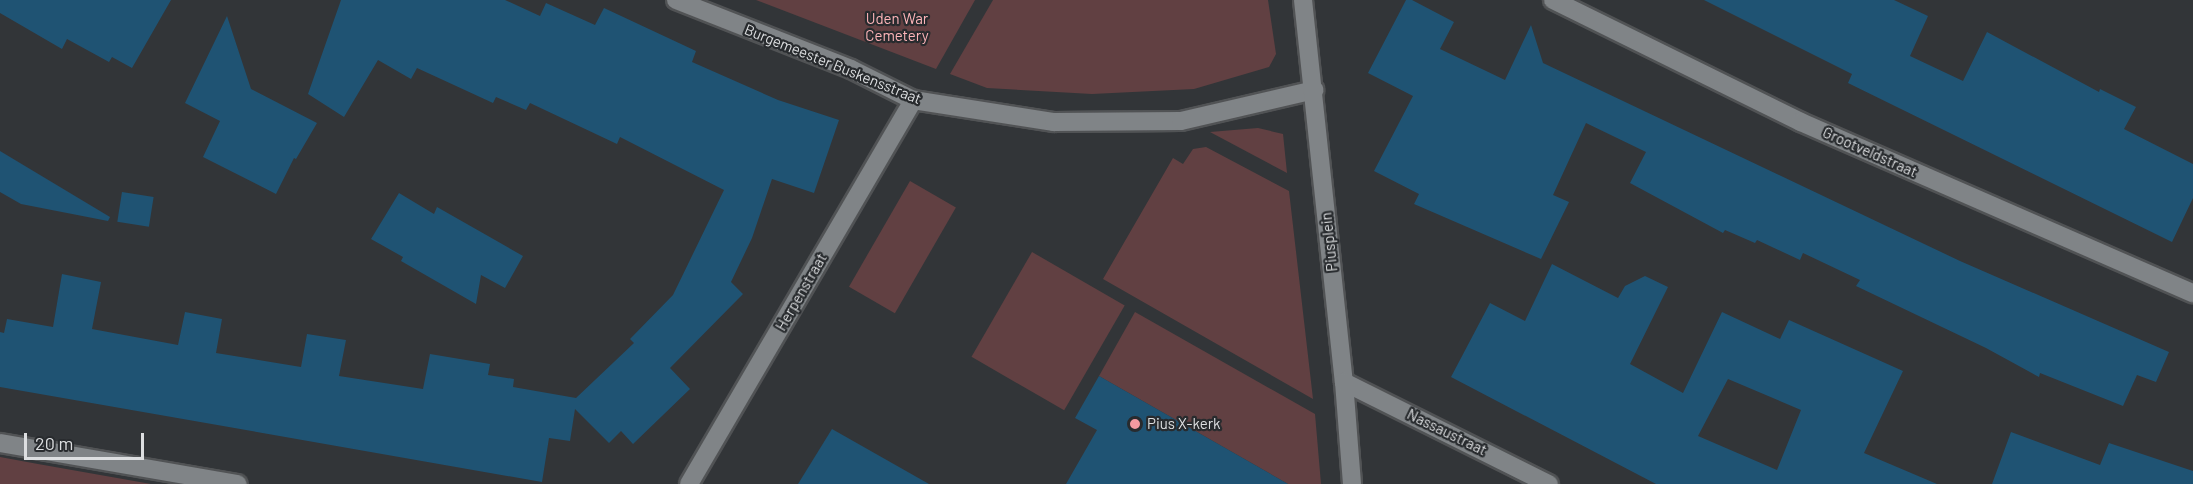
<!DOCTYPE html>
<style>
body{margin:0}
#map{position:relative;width:2193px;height:484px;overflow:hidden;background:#323538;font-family:Barlow,sans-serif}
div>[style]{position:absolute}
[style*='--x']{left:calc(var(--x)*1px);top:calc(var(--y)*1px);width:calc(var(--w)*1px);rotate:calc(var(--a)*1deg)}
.green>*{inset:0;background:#614042;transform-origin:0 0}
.building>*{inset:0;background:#1f5373;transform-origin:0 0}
.roads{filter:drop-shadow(2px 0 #515355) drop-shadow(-2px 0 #515355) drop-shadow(0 2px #515355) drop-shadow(0 -2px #515355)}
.minor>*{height:18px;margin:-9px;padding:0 9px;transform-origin:9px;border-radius:9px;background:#808487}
.dots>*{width:16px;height:16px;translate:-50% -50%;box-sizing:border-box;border:3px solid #282b2e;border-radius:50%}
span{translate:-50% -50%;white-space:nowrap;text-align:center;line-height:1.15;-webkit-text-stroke:4.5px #282b2e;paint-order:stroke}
.park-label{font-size:15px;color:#feb5b9}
.street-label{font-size:15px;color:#dddfe1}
.poi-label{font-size:15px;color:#dddfe1}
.left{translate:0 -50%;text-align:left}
.scale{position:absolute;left:24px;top:433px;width:120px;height:27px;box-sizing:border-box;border:3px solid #dddfe1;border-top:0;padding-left:8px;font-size:18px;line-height:21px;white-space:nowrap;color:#dddfe1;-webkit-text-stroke:4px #282b2e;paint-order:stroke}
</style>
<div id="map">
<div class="green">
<div style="clip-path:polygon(756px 0,975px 0,936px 69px)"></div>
<div style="clip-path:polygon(993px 0,1268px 0,1276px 54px,1269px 67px,1194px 89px,1092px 94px,987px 88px,950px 74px)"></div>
<div style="clip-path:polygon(1258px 128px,1283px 134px,1287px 173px,1210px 132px)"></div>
<div style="clip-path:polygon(1206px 147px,1289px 191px,1313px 399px,1103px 279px,1173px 158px,1183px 164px,1193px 149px)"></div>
<div style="left:910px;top:181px;width:53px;height:122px;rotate:30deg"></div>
<div style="left:1032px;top:252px;width:107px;height:121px;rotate:30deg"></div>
<div style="clip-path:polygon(1135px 312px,1315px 414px,1321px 484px,1288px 484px,1099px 376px)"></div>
<div style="clip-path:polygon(0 457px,38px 464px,151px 484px,0 484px)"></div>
</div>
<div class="building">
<div style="clip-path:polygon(0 0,171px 0,132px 68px,112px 57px,109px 62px,67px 39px,62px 49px,0 13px)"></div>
<div style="clip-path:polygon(341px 0,505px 0,540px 16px,546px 3px,595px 25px,604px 8px,696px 51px,692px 62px,778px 100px,839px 120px,814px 193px,772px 179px,752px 238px,731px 282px,743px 294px,670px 368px,690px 389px,633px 444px,621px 431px,609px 443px,575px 409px,570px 441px,549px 438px,542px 482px,0 387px,0 332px,4px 333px,7px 319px,53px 327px,62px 274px,101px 282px,92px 329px,178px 345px,185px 312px,222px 319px,216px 353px,301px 367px,307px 334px,346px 340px,339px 376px,423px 389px,430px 354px,490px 364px,488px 375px,514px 379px,513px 387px,576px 398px,634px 343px,630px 339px,673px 295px,724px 190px,620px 137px,617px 144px,530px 103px,526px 110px,496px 97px,493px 103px,417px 68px,411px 79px,378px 60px,344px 117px,308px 94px)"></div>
<div style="clip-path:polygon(1406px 0,1412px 0,1454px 22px,1440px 49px,1505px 80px,1531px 25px,1543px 63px,1960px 261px,2169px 352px,2156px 382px,2137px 375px,2123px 406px,2040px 373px,2039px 377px,1986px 348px,1856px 286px,1860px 280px,1803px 253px,1800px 260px,1757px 240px,1755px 243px,1725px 230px,1723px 233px,1630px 183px,1646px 152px,1586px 123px,1553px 195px,1569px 202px,1541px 259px,1414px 204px,1419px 194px,1374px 171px,1413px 96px,1368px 73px)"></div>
<div style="clip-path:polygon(1704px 0,1894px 0,1928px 16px,1910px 56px,1963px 81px,1987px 32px,2099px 92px,2100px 89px,2136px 107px,2124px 129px,2193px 164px,2193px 198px,2172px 242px,1848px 83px,1852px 74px)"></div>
<div style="clip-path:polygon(227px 16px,251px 89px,317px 123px,296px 159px,294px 158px,276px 194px,203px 157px,220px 121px,185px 103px)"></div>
<div style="clip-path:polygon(0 151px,110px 217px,108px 221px,21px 204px,0 192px)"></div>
<div style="left:122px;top:192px;width:32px;height:30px;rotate:9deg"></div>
<div style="clip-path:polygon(399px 193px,434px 214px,437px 207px,523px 256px,505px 288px,481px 275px,476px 304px,401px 261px,403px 257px,371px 239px)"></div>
<div style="clip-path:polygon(evenodd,1552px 264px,1618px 298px,1625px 286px,1645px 276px,1668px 287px,1630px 364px,1683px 393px,1722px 312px,1780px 339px,1789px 320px,1903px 371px,1864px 453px,1937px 484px,1656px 484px,1451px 377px,1490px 303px,1525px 321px,1552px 264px,1728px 379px,1801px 410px,1777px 470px,1698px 436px,1728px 379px)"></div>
<div style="clip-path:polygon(1099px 376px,1288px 484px,1066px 484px,1097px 430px,1075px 418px)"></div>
<div style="clip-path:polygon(832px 429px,929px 484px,798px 484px)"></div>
<div style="clip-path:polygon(2011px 432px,2100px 465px,2109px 443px,2193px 471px,2193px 484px,1992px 484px)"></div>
</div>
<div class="roads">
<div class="minor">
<div style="--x:676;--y:0;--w:188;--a:21.5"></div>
<div style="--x:851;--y:69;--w:69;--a:26.6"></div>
<div style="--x:913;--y:100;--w:143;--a:8.9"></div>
<div style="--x:1054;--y:122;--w:127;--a:-0.5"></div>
<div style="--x:1181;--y:121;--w:137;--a:-13.1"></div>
<div style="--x:1303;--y:0;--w:384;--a:83.9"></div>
<div style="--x:1344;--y:382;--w:102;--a:85.5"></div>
<div style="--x:1553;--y:0;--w:276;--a:26.2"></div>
<div style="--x:1801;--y:122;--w:428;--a:23.6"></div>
<div style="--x:1344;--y:382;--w:229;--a:26.5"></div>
<div style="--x:0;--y:443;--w:241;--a:9.8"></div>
<div style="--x:689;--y:484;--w:445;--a:-59.7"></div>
</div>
</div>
<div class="dots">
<div style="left:1135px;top:424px;background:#f49aa1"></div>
</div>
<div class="park-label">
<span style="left:897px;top:27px">Uden War<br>Cemetery</span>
</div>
<div class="street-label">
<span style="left:833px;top:64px;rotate:22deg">Burgemeester Buskensstraat</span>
<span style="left:1870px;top:152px;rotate:24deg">Grootveldstraat</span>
<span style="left:1329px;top:242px;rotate:-96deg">Piusplein</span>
<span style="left:801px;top:292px;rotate:-60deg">Herpenstraat</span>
<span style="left:1447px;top:432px;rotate:26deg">Nassaustraat</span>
</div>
<div class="poi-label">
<span class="left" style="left:1147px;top:424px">Pius X-kerk</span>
</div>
<div class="scale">20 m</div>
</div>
